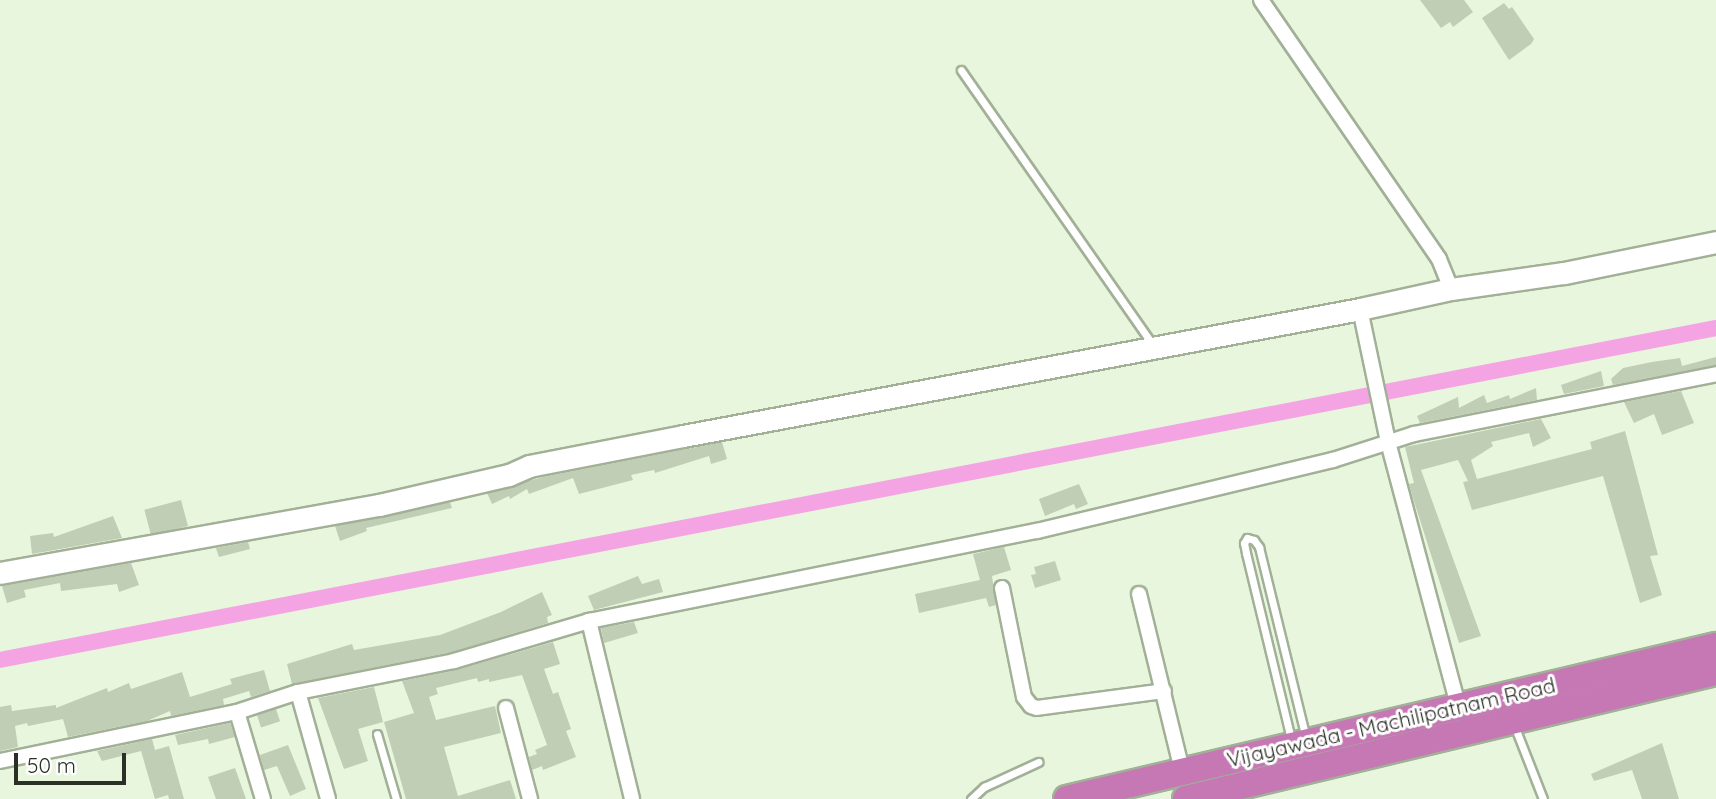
<!DOCTYPE html>
<style>
body{margin:0}
#map{position:relative;width:1716px;height:799px;overflow:hidden;background:#e7f6dc;font-family:Quicksand,sans-serif}
div>[style]{position:absolute}
[style*='--x']{left:calc(var(--x)*1px);top:calc(var(--y)*1px);width:calc(var(--w)*1px);rotate:calc(var(--a)*1deg)}
.canal>*{height:16px;margin:-8px;padding:0 8px;transform-origin:8px;border-radius:8px;background:#f5a4e3}
.building>*{inset:0;background:#c0ceb5;transform-origin:0 0}
.roads{filter:drop-shadow(2px 0 #a2b097) drop-shadow(-2px 0 #a2b097) drop-shadow(0 2px #a2b097) drop-shadow(0 -2px #a2b097)}
.lane>*{height:7px;margin:-3.5px;padding:0 3.5px;transform-origin:3.5px;border-radius:3.5px;background:#fff}
.street>*{height:14px;margin:-7px;padding:0 7px;transform-origin:7px;border-radius:7px;background:#fff}
.secondary>*{height:21px;margin:-10.5px;padding:0 10.5px;transform-origin:10.5px;border-radius:10.5px;background:#fff}
.highway>*{height:26px;margin:-13px;padding:0 13px;transform-origin:13px;border-radius:13px;background:#c578b4}
span{translate:-50% -50%;white-space:nowrap;text-align:center;line-height:1.15;-webkit-text-stroke:6px #fff;paint-order:stroke}
.street-label{font-size:21px;color:#2a3026}
.scale{position:absolute;left:14px;top:753px;width:112px;height:32px;box-sizing:border-box;border:4px solid #2a3026;border-top:0;padding-left:9px;font-size:21px;line-height:24px;white-space:nowrap;color:#2a3026;-webkit-text-stroke:5px #fff;paint-order:stroke}
</style>
<div id="map">
<div class="canal">
<div style="--x:0;--y:660;--w:1748;--a:-10.95"></div>
</div>
<div class="building">
<div style="clip-path:polygon(1420px 0,1464px 0,1473px 12px,1453px 27px,1450px 22px,1441px 28px)"></div>
<div style="clip-path:polygon(1504px 3px,1509px 9px,1512px 7px,1534px 39px,1531px 44px,1509px 60px,1482px 18px)"></div>
<div style="clip-path:polygon(1716px 357px,1716px 365px,1613px 385px,1611px 379px,1623px 368px,1652px 362px,1680px 358px,1682px 366px)"></div>
<div style="clip-path:polygon(1601px 371px,1604px 386px,1564px 394px,1561px 385px)"></div>
<div style="clip-path:polygon(1536px 388px,1537px 400px,1420px 423px,1417px 416px,1458px 397px,1459px 408px,1484px 395px,1487px 403px,1509px 395px,1510px 399px)"></div>
<div style="clip-path:polygon(1681px 391px,1694px 423px,1662px 435px,1654px 414px,1634px 423px,1624px 402px)"></div>
<div style="clip-path:polygon(1541px 419px,1551px 438px,1533px 447px,1529px 433px,1491px 442px,1493px 446px,1471px 460px,1477px 479px,1592px 449px,1590px 442px,1625px 431px,1658px 555px,1650px 556px,1662px 595px,1640px 603px,1603px 476px,1472px 510px,1463px 482px,1468px 481px,1458px 460px,1421px 470px,1481px 636px,1459px 643px,1413px 498px,1409px 484px,1414px 483px,1405px 447px)"></div>
<div style="clip-path:polygon(722px 442px,727px 459px,711px 464px,709px 456px,655px 473px,654px 470px,631px 475px,633px 480px,579px 494px,573px 478px,529px 494px,527px 489px,510px 499px,509px 496px,492px 504px,487px 493px,543px 477px)"></div>
<div style="clip-path:polygon(1079px 484px,1088px 504px,1076px 509px,1074px 504px,1045px 516px,1039px 499px)"></div>
<div style="left:181px;top:500px;width:27px;height:38px;rotate:75deg"></div>
<div style="clip-path:polygon(450px 502px,452px 508px,366px 528px,367px 531px,340px 541px,335px 526px)"></div>
<div style="clip-path:polygon(113px 516px,122px 538px,32px 554px,30px 536px,53px 533px,54px 537px)"></div>
<div style="clip-path:polygon(248px 542px,250px 549px,219px 557px,216px 548px)"></div>
<div style="clip-path:polygon(1004px 547px,1011px 570px,992px 576px,996px 605px,989px 607px,986px 598px,919px 613px,915px 594px,980px 580px,973px 554px)"></div>
<div style="clip-path:polygon(1055px 561px,1061px 580px,1035px 588px,1031px 575px,1036px 574px,1034px 567px)"></div>
<div style="clip-path:polygon(131px 563px,139px 585px,119px 592px,117px 584px,61px 591px,60px 583px,24px 590px,26px 597px,7px 603px,2px 586px)"></div>
<div style="clip-path:polygon(638px 576px,642px 584px,659px 579px,663px 592px,594px 610px,588px 596px)"></div>
<div style="clip-path:polygon(542px 592px,552px 615px,547px 617px,548px 623px,452px 652px,292px 684px,287px 664px,352px 644px,354px 650px,440px 635px,501px 612px)"></div>
<div style="clip-path:polygon(634px 622px,638px 633px,604px 643px,601px 628px)"></div>
<div style="clip-path:polygon(553px 642px,560px 664px,544px 669px,553px 694px,558px 692px,571px 729px,566px 731px,576px 757px,543px 770px,542px 766px,532px 770px,529px 757px,537px 754px,535px 750px,547px 745px,522px 675px,489px 682px,489px 679px,478px 682px,477px 678px,436px 688px,438px 694px,429px 697px,436px 720px,495px 706px,501px 733px,444px 747px,458px 796px,510px 780px,516px 799px,406px 799px,384px 722px,414px 713px,402px 681px,457px 670px)"></div>
<div style="clip-path:polygon(264px 670px,270px 691px,251px 697px,249px 691px,223px 699px,224px 705px,171px 716px,170px 711px,147px 721px,68px 737px,63px 719px,28px 726px,27px 723px,15px 726px,18px 747px,0 751px,0 707px,11px 705px,12px 711px,56px 705px,56px 708px,107px 688px,108px 692px,129px 683px,131px 689px,182px 672px,190px 697px,232px 684px,230px 679px)"></div>
<div style="clip-path:polygon(374px 687px,383px 722px,358px 729px,368px 761px,344px 769px,318px 698px)"></div>
<div style="left:276px;top:709px;width:13px;height:20px;rotate:72deg"></div>
<div style="clip-path:polygon(230px 723px,235px 737px,209px 744px,208px 739px,178px 745px,175px 735px)"></div>
<div style="clip-path:polygon(152px 739px,155px 750px,169px 746px,184px 799px,169px 799px,168px 795px,155px 799px,141px 751px,102px 761px,97px 751px)"></div>
<div style="clip-path:polygon(1662px 743px,1679px 799px,1642px 799px,1632px 770px,1594px 781px,1591px 774px)"></div>
<div style="clip-path:polygon(288px 745px,306px 789px,290px 796px,277px 766px,264px 770px,260px 755px)"></div>
<div style="clip-path:polygon(235px 768px,246px 799px,216px 799px,208px 777px)"></div>
</div>
<div class="roads">
<div class="lane">
<div style="--x:961;--y:70;--w:335;--a:55.1"></div>
<div style="--x:1514;--y:725;--w:79;--a:68.6"></div>
<div style="--x:377;--y:734;--w:68;--a:73.7"></div>
<div style="--x:1291;--y:739;--w:191;--a:-103.6"></div>
<div style="--x:1246;--y:553;--w:10;--a:-101"></div>
<div style="--x:1244;--y:543;--w:6;--a:-59"></div>
<div style="--x:1247;--y:538;--w:7;--a:16"></div>
<div style="--x:1254;--y:540;--w:9;--a:54"></div>
<div style="--x:1259;--y:547;--w:198;--a:76.2"></div>
<div style="--x:971;--y:799;--w:18;--a:-43"></div>
<div style="--x:984;--y:787;--w:60;--a:-24.8"></div>
</div>
<div class="street">
<div style="--x:1261;--y:0;--w:314;--a:55.5"></div>
<div style="--x:1439;--y:259;--w:32;--a:68"></div>
<div style="--x:1360;--y:309;--w:136;--a:78.1"></div>
<div style="--x:1388;--y:442;--w:273;--a:75.1"></div>
<div style="--x:1002;--y:588;--w:111;--a:78.6"></div>
<div style="--x:1024;--y:697;--w:11;--a:52"></div>
<div style="--x:1031;--y:706;--w:6;--a:18"></div>
<div style="--x:1037;--y:708;--w:128;--a:-7.6"></div>
<div style="--x:1139;--y:594;--w:181;--a:76.3"></div>
<div style="--x:589;--y:621;--w:183;--a:76.4"></div>
<div style="--x:298;--y:692;--w:111;--a:74.3"></div>
<div style="--x:506;--y:708;--w:94;--a:75.2"></div>
<div style="--x:237;--y:712;--w:91;--a:73.4"></div>
<div style="--x:0;--y:761;--w:242;--a:-11.7"></div>
<div style="--x:237;--y:712;--w:64;--a:-18.2"></div>
<div style="--x:298;--y:692;--w:159;--a:-11.2"></div>
<div style="--x:454;--y:661;--w:141;--a:-16.5"></div>
<div style="--x:589;--y:621;--w:457;--a:-11.4"></div>
<div style="--x:1037;--y:531;--w:304;--a:-13.5"></div>
<div style="--x:1333;--y:460;--w:85;--a:-17.8"></div>
<div style="--x:1414;--y:434;--w:308;--a:-11.2"></div>
</div>
<div class="secondary">
<div style="--x:0;--y:573;--w:385;--a:-10.2"></div>
<div style="--x:379;--y:505;--w:133;--a:-13"></div>
<div style="--x:509;--y:475;--w:22;--a:-24"></div>
<div style="--x:529;--y:466;--w:157;--a:-11"></div>
<div style="--x:683;--y:436;--w:689;--a:-10.62"></div>
<div style="--x:1360;--y:309;--w:93;--a:-12.4"></div>
<div style="--x:1451;--y:289;--w:114;--a:-8.1"></div>
<div style="--x:1564;--y:273;--w:155;--a:-11.5"></div>
</div>
<div class="highway">
<div style="--x:1067;--y:799;--w:667;--a:-13.27"></div>
<div style="--x:1186;--y:799;--w:545;--a:-13.48"></div>
</div>
</div>
<div class="street-label">
<span style="left:1391px;top:722px;rotate:-13deg">Vijayawada - Machilipatnam Road</span>
</div>
<div class="scale">50 m</div>
</div>
